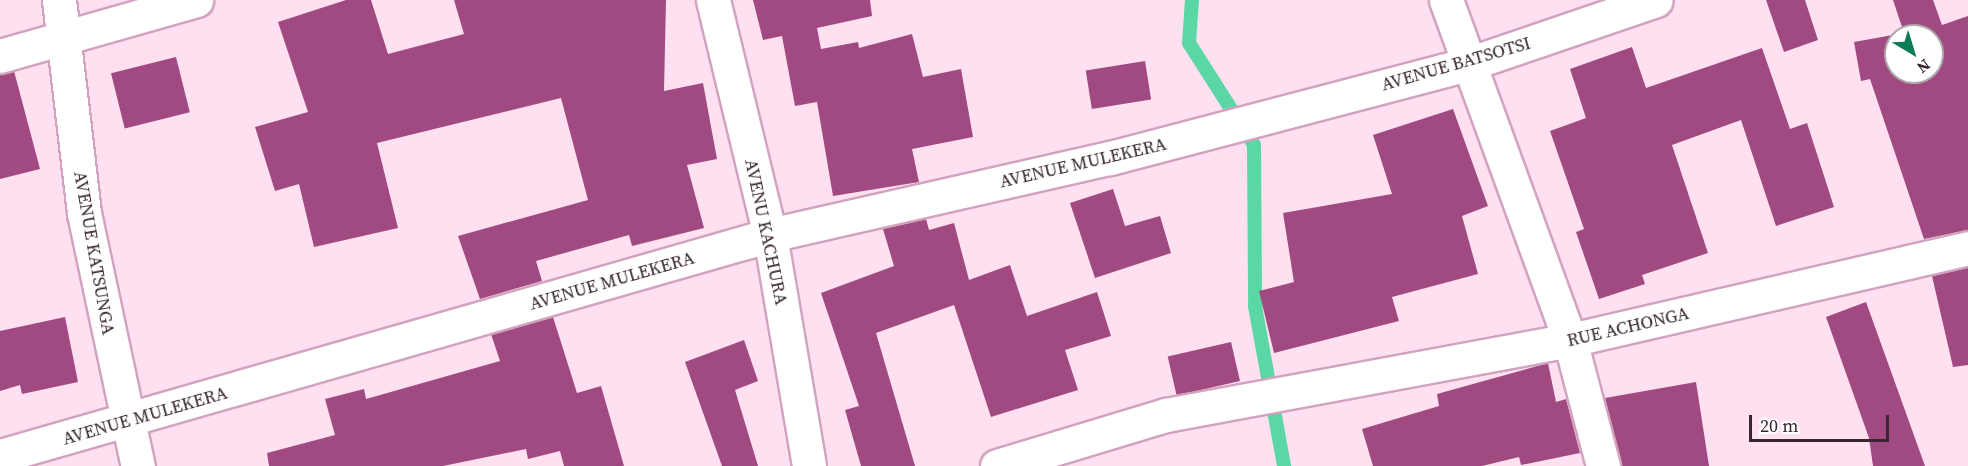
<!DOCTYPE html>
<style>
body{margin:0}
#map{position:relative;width:1968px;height:466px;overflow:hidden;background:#fee0f1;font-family:"Source Serif 4",serif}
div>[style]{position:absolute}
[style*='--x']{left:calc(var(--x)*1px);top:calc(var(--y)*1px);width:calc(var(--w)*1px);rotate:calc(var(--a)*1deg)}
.stream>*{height:14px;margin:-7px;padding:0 7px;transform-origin:7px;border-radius:7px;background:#5bd7a5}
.building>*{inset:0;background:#a14a81;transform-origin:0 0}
.roads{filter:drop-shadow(2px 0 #d2a3be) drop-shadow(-2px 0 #d2a3be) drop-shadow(0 2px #d2a3be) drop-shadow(0 -2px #d2a3be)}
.minor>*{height:33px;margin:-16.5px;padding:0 16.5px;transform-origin:16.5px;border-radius:16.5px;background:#fff}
span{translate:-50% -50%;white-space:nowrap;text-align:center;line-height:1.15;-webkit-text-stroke:6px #fff;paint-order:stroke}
.street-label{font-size:18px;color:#37252f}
.north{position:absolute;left:1884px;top:24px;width:60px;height:60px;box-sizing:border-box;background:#fff;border:2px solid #afa8ac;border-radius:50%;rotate:142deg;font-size:16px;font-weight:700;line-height:24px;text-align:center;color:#37252f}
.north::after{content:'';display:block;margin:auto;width:21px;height:27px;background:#0d7c58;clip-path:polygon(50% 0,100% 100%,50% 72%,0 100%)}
.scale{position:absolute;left:1749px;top:415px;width:140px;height:27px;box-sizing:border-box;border:3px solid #37252f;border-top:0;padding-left:8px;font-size:18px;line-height:21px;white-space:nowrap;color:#37252f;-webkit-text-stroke:4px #fff;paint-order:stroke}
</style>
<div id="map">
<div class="stream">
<div style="--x:1192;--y:0;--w:43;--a:94"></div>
<div style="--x:1189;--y:43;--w:121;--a:57.5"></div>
<div style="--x:1254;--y:145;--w:161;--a:89.6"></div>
<div style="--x:1255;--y:306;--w:163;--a:79.7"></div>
</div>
<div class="building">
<div style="clip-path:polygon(346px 0,371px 0,388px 54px,464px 34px,454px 0,666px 0,664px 91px,703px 83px,717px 159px,687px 165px,704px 228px,632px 246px,629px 235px,536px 261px,542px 281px,480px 299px,458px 236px,588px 200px,561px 98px,377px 143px,398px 228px,314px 247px,299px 184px,275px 191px,255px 127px,308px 112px,278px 22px)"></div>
<div style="clip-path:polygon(753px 0,870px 0,872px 16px,817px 28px,821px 49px,858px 42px,859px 48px,912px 34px,923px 77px,961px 69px,973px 137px,912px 149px,919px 182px,833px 196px,817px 102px,795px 106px,782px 36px,763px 40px)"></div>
<div style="clip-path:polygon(1766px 0,1805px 0,1818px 40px,1784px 52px)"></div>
<div style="clip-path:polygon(evenodd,1893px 0,1933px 0,1942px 25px,1968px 16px,1968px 230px,1924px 239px,1870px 79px,1861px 81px,1854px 42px,1904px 33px,1893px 0,1896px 36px,1932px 36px,1932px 72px,1896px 72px,1896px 36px)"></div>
<div style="clip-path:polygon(1632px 47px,1646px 88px,1762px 48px,1790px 129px,1807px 123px,1834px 207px,1776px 226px,1741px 120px,1672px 145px,1708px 253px,1642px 275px,1645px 284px,1599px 299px,1576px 232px,1584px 229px,1550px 131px,1586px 118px,1570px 69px)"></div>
<div style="left:176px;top:57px;width:57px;height:67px;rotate:76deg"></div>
<div style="left:1145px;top:61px;width:39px;height:60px;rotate:81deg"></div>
<div style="clip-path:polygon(14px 71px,40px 169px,0 179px,0 74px)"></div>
<div style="clip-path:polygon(1453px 109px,1488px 206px,1462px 216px,1478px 274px,1392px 297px,1399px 321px,1274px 353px,1259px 291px,1294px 282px,1283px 213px,1392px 194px,1373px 135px)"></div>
<div style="clip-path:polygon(1113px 189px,1125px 226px,1160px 216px,1171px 253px,1095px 278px,1070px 203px)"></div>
<div style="clip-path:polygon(926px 219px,929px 230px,954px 223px,969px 280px,1010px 265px,1027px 316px,1097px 292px,1111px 336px,1065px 350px,1078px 390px,991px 417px,954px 305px,876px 333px,915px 466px,861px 466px,845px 410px,859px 406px,821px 293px,894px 266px,883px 229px)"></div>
<div style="clip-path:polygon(1968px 267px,1968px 365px,1953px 367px,1932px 276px)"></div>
<div style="clip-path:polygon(1866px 302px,1925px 466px,1873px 466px,1869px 438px,1826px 317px)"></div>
<div style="clip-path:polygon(65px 317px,78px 382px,22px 394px,20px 385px,0 391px,0 331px)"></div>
<div style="clip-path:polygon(553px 317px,577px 393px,601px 386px,624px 466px,564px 466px,560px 451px,528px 459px,526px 449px,443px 466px,269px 466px,267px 453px,335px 435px,325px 399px,364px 389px,366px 399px,500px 361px,491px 334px)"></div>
<div style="clip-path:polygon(744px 340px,758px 381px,735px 390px,758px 466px,722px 466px,685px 362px)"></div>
<div style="left:1231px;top:342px;width:40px;height:65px;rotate:77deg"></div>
<div style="clip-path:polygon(1548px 363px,1556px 402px,1566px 399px,1580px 453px,1521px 465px,1519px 457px,1482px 466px,1373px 466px,1362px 429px,1439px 406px,1437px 394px)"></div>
<div style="clip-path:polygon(1696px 382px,1709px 466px,1621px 466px,1605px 398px)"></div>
</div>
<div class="roads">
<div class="minor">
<div style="--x:59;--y:0;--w:214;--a:83.3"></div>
<div style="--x:84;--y:213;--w:259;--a:78"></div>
<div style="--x:713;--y:0;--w:242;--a:76.4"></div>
<div style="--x:770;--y:235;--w:234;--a:80.4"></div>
<div style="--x:1446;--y:0;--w:362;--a:70"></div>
<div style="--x:1570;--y:340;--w:130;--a:75.3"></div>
<div style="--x:0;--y:56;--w:204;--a:-15.9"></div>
<div style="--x:0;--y:456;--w:801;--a:-16.01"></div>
<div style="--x:770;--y:235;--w:349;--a:-12.8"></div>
<div style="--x:1110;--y:158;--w:373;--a:-14.7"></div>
<div style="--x:1471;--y:63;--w:195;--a:-18.8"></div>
<div style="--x:997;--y:466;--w:177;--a:-16.8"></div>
<div style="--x:1166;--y:415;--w:411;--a:-10.5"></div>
<div style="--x:1570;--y:340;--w:408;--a:-13"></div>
</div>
</div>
<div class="street-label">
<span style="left:1456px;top:64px;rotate:-16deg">AVENUE BATSOTSI</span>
<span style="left:1083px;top:163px;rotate:-13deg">AVENUE MULEKERA</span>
<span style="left:766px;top:232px;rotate:78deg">AVENU KACHURA</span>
<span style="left:94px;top:253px;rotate:80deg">AVENUE KATSUNGA</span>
<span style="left:612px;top:281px;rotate:-16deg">AVENUE MULEKERA</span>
<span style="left:1628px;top:327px;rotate:-13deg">RUE ACHONGA</span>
<span style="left:145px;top:416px;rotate:-16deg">AVENUE MULEKERA</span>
</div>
<div class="north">N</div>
<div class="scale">20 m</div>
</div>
